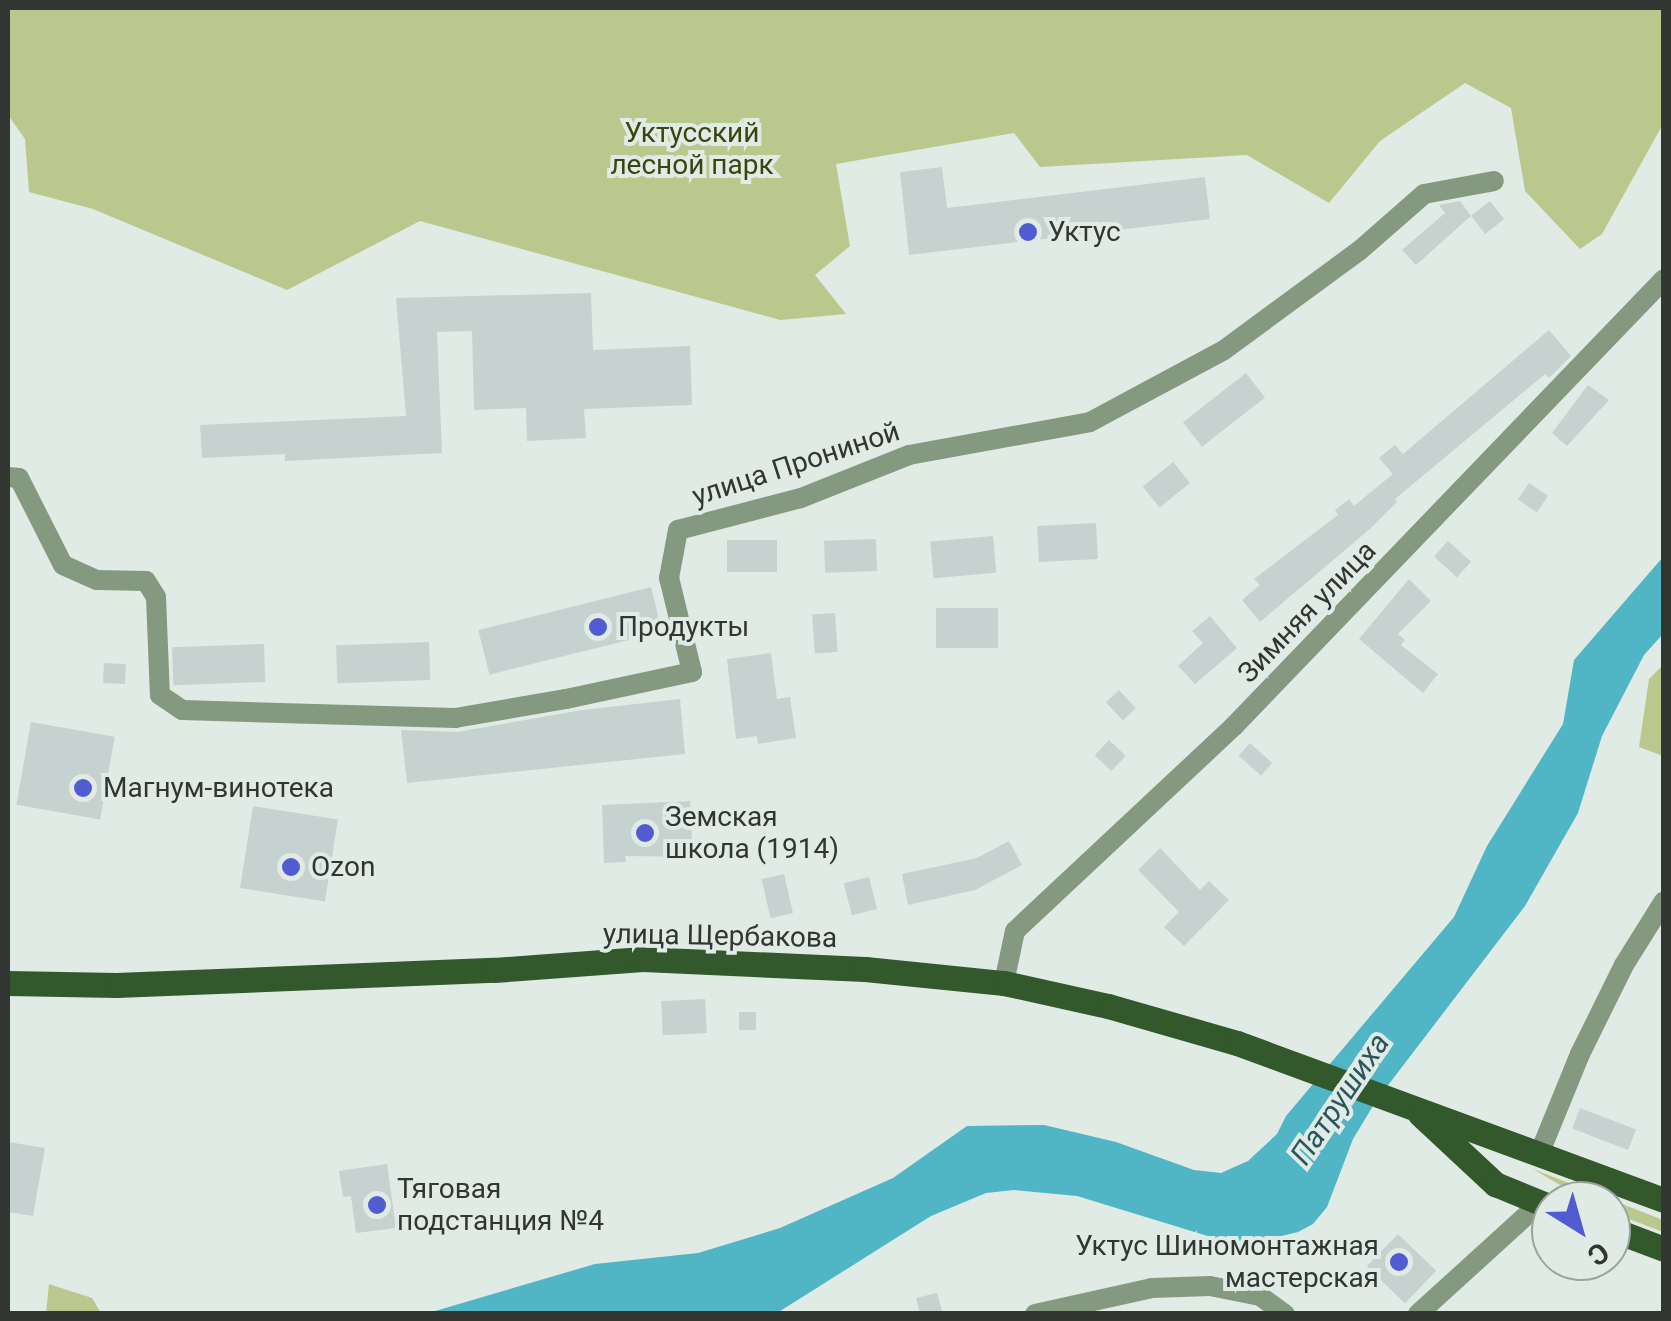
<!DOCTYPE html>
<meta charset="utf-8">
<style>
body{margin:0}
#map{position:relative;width:1671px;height:1321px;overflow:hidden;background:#e0ebe5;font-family:Roboto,sans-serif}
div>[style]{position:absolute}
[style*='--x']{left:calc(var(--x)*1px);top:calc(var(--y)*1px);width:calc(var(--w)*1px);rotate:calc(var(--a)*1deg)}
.green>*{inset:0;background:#bac88e}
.water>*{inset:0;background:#50b5c4}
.building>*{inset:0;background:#c5d2d0;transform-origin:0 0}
.street>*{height:20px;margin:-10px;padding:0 10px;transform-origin:10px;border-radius:10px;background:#849980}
.primary>*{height:25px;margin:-12.5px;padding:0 12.5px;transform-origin:12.5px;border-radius:12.5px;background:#32582c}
.dots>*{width:28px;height:28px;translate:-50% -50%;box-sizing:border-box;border:5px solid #e0ebe5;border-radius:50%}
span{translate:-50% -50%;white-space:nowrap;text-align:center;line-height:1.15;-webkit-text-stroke:8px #e0ebe5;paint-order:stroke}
.park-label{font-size:28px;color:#3b440f}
.poi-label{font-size:28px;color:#313633}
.left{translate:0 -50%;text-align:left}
.right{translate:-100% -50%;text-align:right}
.street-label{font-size:28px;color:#313633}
.water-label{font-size:30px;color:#2a565d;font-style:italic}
.frame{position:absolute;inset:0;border:10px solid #313633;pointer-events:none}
.north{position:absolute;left:1531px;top:1181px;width:100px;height:100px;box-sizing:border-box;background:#e0ebe5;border:2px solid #9aa39e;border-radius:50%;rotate:143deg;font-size:28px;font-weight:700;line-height:40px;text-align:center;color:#313633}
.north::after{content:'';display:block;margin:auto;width:35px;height:45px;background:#515cd2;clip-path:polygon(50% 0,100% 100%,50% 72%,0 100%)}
</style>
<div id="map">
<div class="green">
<div style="clip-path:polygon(8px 8px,1663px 8px,1663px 124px,1602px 234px,1580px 249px,1525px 191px,1511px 108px,1465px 83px,1380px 141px,1329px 203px,1247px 155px,1040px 167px,1014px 133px,836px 164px,850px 246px,815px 275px,846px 314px,780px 320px,420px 221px,287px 290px,93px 209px,29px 192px,25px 139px,8px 115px)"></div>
<div style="clip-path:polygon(1663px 665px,1663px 756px,1639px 747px,1649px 679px)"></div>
<div style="clip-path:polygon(1533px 1169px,1663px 1220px,1663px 1232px,1611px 1212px,1611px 1201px,1587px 1201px)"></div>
<div style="clip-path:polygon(49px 1284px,92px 1298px,101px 1313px,46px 1313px)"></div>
</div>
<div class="water">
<div style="clip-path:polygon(1663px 557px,1663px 634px,1644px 655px,1602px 736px,1578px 813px,1525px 906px,1376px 1101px,1353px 1139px,1327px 1207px,1313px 1224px,1298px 1232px,1260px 1241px,1224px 1241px,1077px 1196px,1014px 1190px,986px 1193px,931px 1216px,777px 1313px,425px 1314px,595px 1264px,698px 1253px,780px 1228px,893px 1178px,967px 1126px,1044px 1125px,1116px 1142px,1194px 1170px,1221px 1173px,1248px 1161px,1277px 1134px,1286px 1116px,1454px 917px,1487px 846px,1563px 724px,1574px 660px)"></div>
</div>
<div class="building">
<div style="clip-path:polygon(942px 167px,947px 208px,1205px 177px,1210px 219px,909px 255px,900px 172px)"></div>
<div style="clip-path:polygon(1460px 201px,1471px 216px,1416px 265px,1402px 250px,1445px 213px,1439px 205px)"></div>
<div style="left:1490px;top:201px;width:23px;height:24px;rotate:52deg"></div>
<div style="clip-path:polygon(591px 293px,593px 350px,690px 346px,692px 405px,584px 409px,586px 438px,527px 441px,526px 408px,474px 410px,472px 331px,437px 332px,442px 453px,285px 461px,285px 454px,202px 458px,200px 425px,406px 416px,396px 298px)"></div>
<div style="clip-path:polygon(1549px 330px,1571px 356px,1549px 378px,1545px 374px,1395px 499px,1397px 502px,1371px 528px,1260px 622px,1242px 600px,1260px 585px,1254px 579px,1338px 515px,1335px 510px,1349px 499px,1354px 506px,1393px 474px,1379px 458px,1395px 445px,1403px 454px)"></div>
<div style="left:1246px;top:373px;width:31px;height:80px;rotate:52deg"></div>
<div style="clip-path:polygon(1588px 385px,1609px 400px,1567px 446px,1552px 433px)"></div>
<div style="left:1173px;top:462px;width:27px;height:39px;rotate:51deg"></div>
<div style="left:1529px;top:483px;width:23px;height:20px;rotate:34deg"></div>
<div style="left:1096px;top:523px;width:36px;height:59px;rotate:87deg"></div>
<div style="left:993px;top:536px;width:37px;height:63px;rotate:85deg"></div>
<div style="left:876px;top:539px;width:32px;height:52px;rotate:88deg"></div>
<div style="left:777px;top:540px;width:32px;height:50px;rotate:90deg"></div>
<div style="left:1448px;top:541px;width:31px;height:21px;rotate:42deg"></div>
<div style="clip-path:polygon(1409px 579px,1431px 601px,1398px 634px,1405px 640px,1401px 645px,1438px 674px,1423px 693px,1359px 639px)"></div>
<div style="left:651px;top:587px;width:46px;height:178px;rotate:76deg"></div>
<div style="left:998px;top:608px;width:40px;height:62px;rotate:90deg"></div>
<div style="left:835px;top:613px;width:39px;height:23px;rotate:86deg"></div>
<div style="clip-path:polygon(1210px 616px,1237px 648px,1195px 684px,1178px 666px,1203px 643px,1192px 631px)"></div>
<div style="left:429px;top:642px;width:38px;height:93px;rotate:88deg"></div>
<div style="left:264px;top:644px;width:38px;height:92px;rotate:88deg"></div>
<div style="clip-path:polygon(771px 653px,777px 699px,790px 697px,796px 738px,758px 744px,757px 736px,736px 739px,727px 659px)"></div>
<div style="left:104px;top:663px;width:22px;height:20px;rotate:3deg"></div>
<div style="left:1119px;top:690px;width:25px;height:18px;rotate:47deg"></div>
<div style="clip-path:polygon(680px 699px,685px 754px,407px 783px,401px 730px,457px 732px,582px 710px)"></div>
<div style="left:31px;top:722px;width:85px;height:84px;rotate:10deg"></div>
<div style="left:1109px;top:740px;width:23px;height:21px;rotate:43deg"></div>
<div style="left:1250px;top:743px;width:30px;height:17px;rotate:42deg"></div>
<div style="clip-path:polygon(690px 801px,693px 857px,625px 856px,626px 862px,604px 863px,602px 805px)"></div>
<div style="left:253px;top:806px;width:86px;height:83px;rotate:9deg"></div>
<div style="clip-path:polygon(1009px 841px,1022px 865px,975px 890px,908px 905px,902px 874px,977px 858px)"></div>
<div style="clip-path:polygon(1160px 848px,1200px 890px,1209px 881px,1229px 900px,1184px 946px,1164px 927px,1179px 912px,1138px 870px)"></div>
<div style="left:784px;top:874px;width:40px;height:23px;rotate:77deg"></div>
<div style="left:869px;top:877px;width:33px;height:26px;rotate:76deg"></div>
<div style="left:705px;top:999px;width:34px;height:44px;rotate:87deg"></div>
<div style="left:739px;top:1012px;width:17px;height:18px"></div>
<div style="left:1580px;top:1108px;width:60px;height:22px;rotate:21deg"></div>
<div style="clip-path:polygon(8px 1142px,45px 1148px,33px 1216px,8px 1212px)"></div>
<div style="clip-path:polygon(387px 1164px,396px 1228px,356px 1233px,351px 1196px,343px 1197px,339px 1171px)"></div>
<div style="left:1398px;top:1234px;width:53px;height:45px;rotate:44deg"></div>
<div style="clip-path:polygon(937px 1293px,943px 1314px,920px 1314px,916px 1298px)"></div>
</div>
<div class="street">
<div style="--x:8;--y:477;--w:11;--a:5"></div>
<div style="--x:19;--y:478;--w:97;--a:63.2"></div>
<div style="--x:63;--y:565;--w:37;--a:24"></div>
<div style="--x:97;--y:580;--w:49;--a:1.2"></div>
<div style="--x:146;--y:581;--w:19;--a:58"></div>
<div style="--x:156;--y:597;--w:98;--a:87.7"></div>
<div style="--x:160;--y:695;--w:27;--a:34"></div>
<div style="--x:182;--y:710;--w:273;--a:1.7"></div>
<div style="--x:455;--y:718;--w:113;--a:-9.7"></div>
<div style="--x:566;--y:699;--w:129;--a:-12.1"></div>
<div style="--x:692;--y:672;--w:97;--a:-103.7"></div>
<div style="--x:669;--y:578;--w:49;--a:-79.4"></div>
<div style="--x:678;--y:530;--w:127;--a:-14.6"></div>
<div style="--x:801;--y:498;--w:116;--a:-21.7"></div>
<div style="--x:909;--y:455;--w:184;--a:-10.3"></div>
<div style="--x:1090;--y:422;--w:152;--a:-28.2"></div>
<div style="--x:1224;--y:350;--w:167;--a:-36.3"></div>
<div style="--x:1359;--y:251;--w:86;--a:-41.2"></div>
<div style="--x:1424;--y:194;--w:71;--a:-10.5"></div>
<div style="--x:1004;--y:983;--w:53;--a:-78.1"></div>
<div style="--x:1015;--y:931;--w:300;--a:-43.1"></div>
<div style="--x:1234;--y:726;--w:620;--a:-46.11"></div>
<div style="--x:1540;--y:1152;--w:106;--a:-67.8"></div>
<div style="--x:1580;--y:1054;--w:99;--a:-63.7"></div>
<div style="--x:1624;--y:965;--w:75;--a:-58"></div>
<div style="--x:1035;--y:1314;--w:120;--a:-12.5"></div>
<div style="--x:1152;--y:1288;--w:58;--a:-2"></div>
<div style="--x:1210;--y:1286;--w:51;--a:11.3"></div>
<div style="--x:1260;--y:1296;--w:31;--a:36"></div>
<div style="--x:1418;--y:1314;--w:165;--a:-42.3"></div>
</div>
<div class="primary">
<div style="--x:8;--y:983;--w:108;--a:1.1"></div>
<div style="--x:116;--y:985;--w:378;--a:-2.3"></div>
<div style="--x:494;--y:970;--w:149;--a:-4.2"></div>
<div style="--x:643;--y:959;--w:222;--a:2.6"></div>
<div style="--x:865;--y:969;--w:140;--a:5.8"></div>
<div style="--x:1004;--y:983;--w:107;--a:12.5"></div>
<div style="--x:1108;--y:1006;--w:134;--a:16"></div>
<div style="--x:1237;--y:1043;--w:455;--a:20.2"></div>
<div style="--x:1420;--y:1114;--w:103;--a:43"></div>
<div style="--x:1495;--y:1184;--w:61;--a:22.3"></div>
<div style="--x:1611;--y:1229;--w:57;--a:20.7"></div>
</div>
<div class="dots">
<div style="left:1028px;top:232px;background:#515cd2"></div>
<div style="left:598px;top:627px;background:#515cd2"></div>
<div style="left:83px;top:788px;background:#515cd2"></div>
<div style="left:645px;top:833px;background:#515cd2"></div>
<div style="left:291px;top:867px;background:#515cd2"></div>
<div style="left:377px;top:1205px;background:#515cd2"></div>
<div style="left:1399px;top:1262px;background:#515cd2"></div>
</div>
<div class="park-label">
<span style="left:692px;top:149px">Уктусский<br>лесной парк</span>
</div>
<div class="poi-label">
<span class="left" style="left:1048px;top:232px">Уктус</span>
<span class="left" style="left:618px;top:627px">Продукты</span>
<span class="left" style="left:103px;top:788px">Магнум-винотека</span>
<span class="left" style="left:665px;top:833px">Земская<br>школа (1914)</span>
<span class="left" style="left:311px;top:867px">Ozon</span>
<span class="left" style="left:397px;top:1205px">Тяговая<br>подстанция №4</span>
<span class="right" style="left:1379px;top:1262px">Уктус Шиномонтажная<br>мастерская</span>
</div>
<div class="street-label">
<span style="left:796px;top:464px;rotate:-18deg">улица Прониной</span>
<span style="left:1307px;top:612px;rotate:-46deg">Зимняя улица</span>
<span style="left:720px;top:936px;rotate:1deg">улица Щербакова</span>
</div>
<div class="water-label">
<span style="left:1340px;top:1099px;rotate:-56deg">Патрушиха</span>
</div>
<div class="frame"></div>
<div class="north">С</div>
</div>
